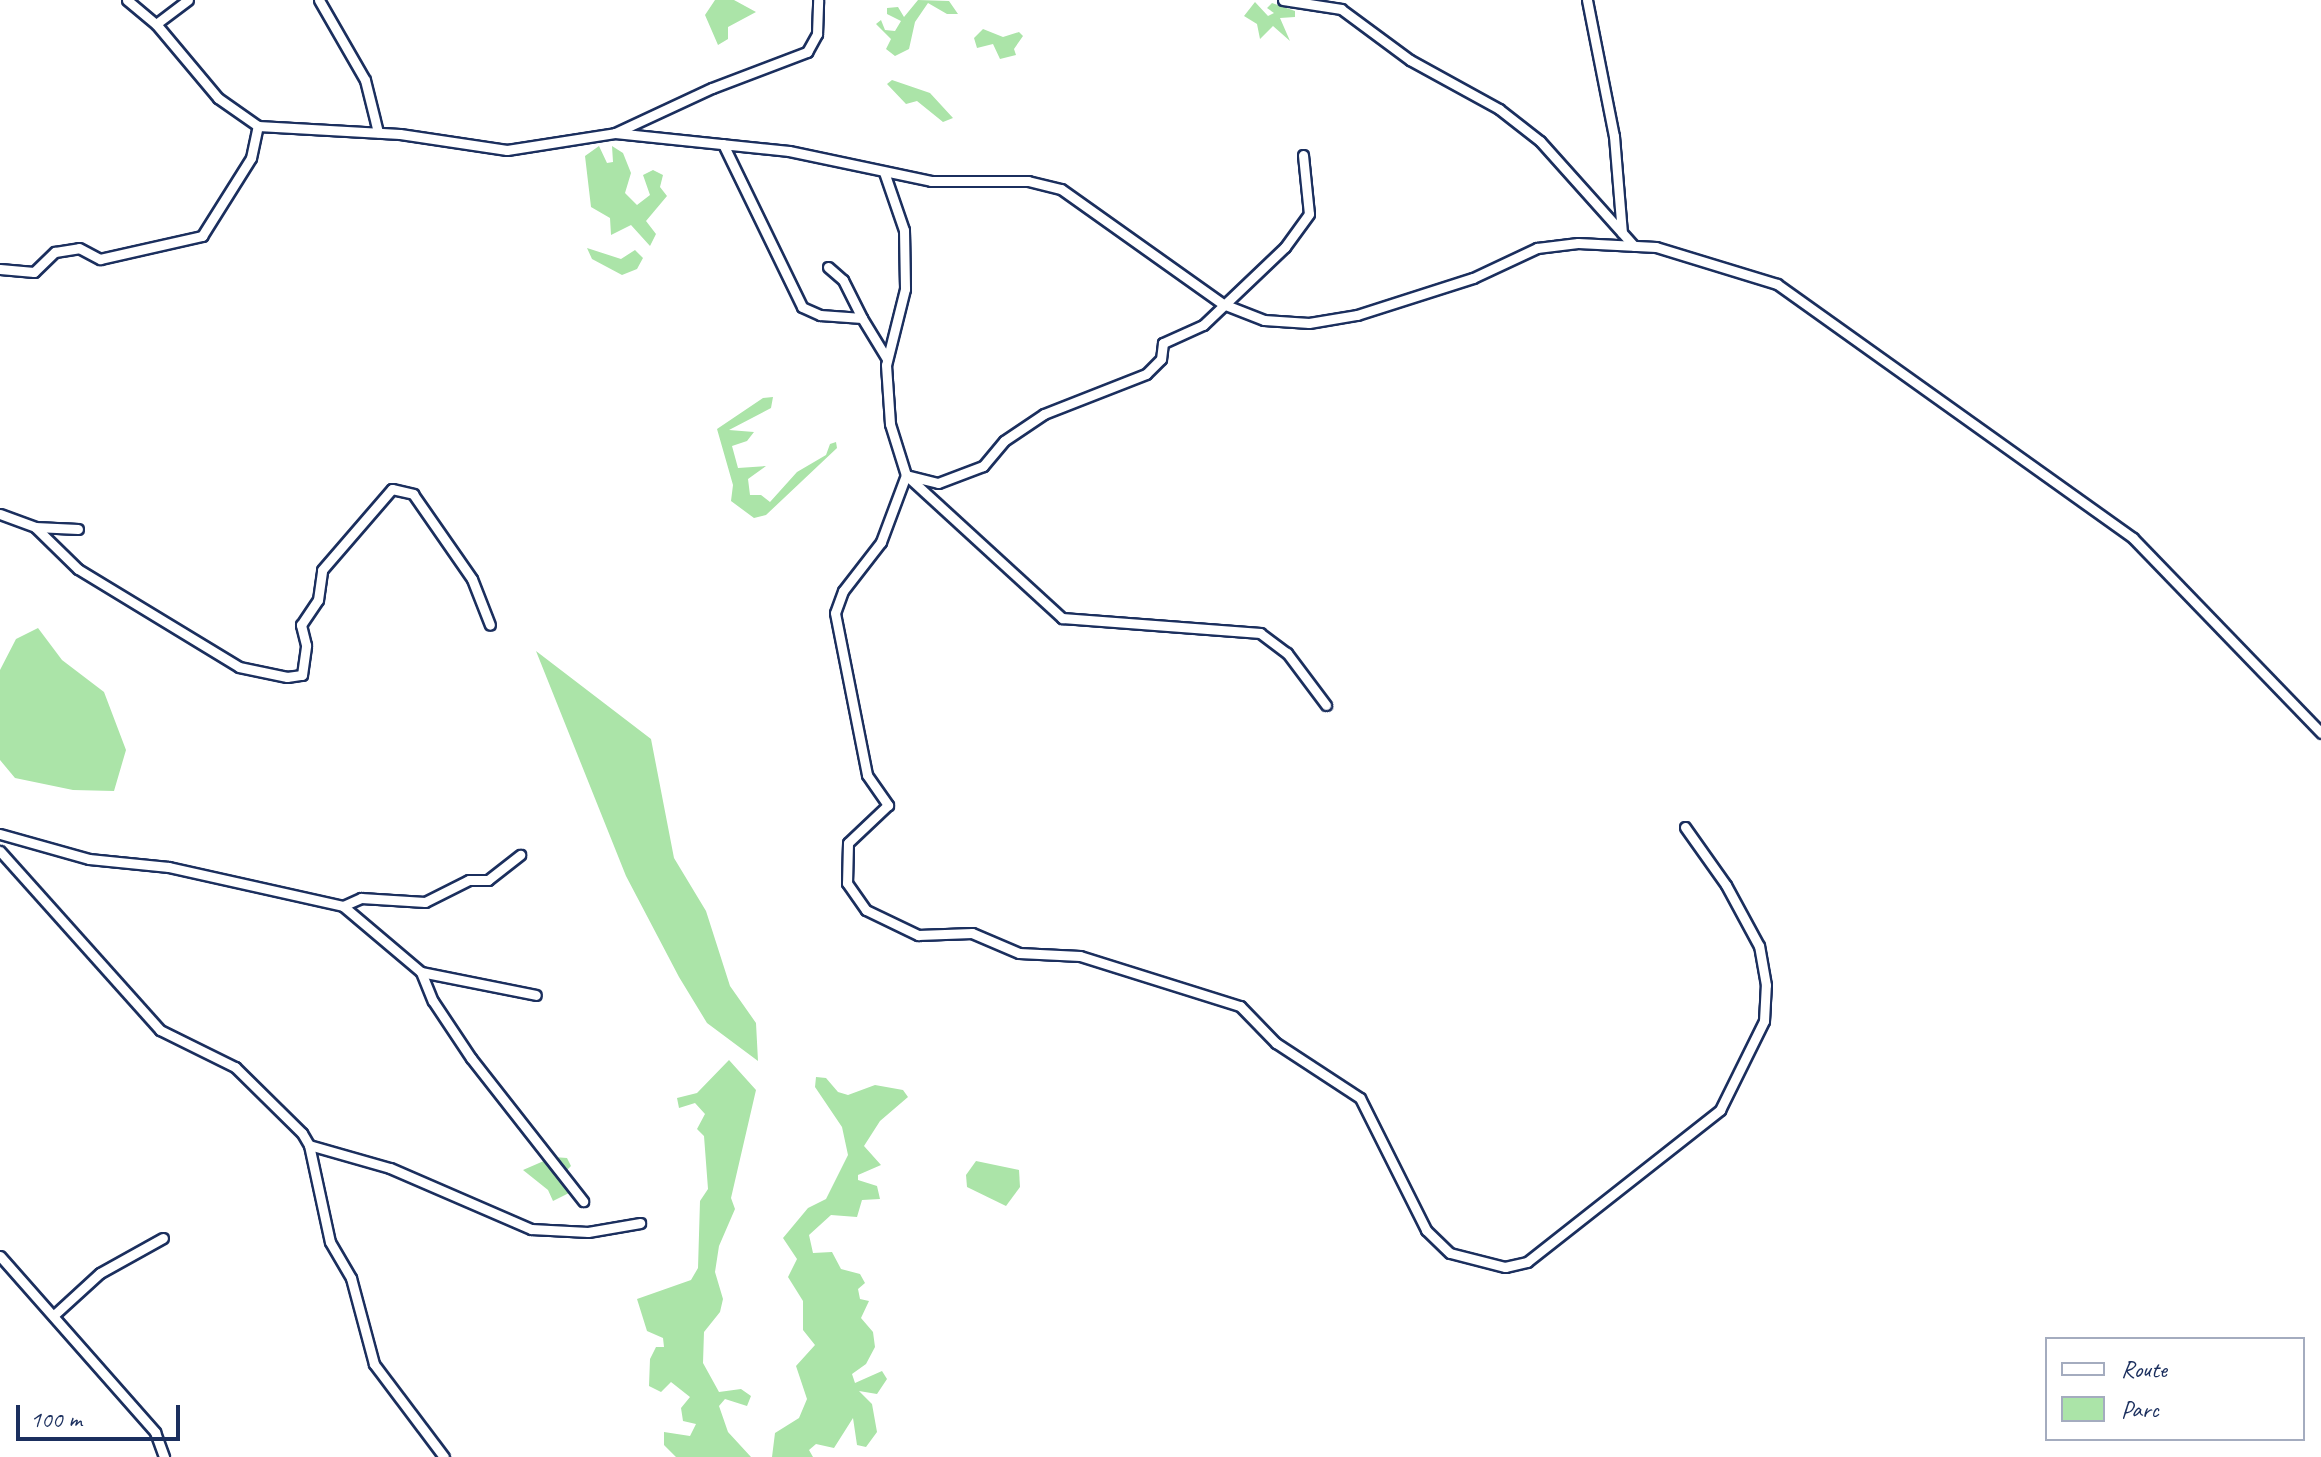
<!DOCTYPE html>
<style>
body{margin:0}
#map{position:relative;width:2321px;height:1457px;overflow:hidden;background:#fff;font-family:Caveat,sans-serif}
div>[style]{position:absolute}
[style*='--x']{left:calc(var(--x)*1px);top:calc(var(--y)*1px);width:calc(var(--w)*1px);rotate:calc(var(--a)*1deg)}
.green>*{inset:0;background:#abe4a8}
.roads{filter:drop-shadow(2px 0 #1b2f5e) drop-shadow(-2px 0 #1b2f5e) drop-shadow(0 2px #1b2f5e) drop-shadow(0 -2px #1b2f5e)}
.minor>*{height:9px;margin:-4.5px;padding:0 4.5px;transform-origin:4.5px;border-radius:4.5px;background:#fff}
span{translate:-50% -50%;white-space:nowrap;text-align:center;line-height:1.15;-webkit-text-stroke:7px #fff;paint-order:stroke}
.legend{position:absolute;left:2045px;top:1337px;width:260px;height:104px;box-sizing:border-box;background:#fff;border:2px solid #a4acbf;margin:0;padding:10px 14px;list-style:none;font-size:24px;color:#1b2f5e}
.legend li{display:flex;align-items:center;gap:16px;height:40px}
.legend b{width:40px;border:2px solid #a4acbf}
.scale{position:absolute;left:16px;top:1405px;width:164px;height:36px;box-sizing:border-box;border:4px solid #1b2f5e;border-top:0;padding-left:10px;font-size:24px;line-height:28px;white-space:nowrap;color:#1b2f5e;-webkit-text-stroke:6px #fff;paint-order:stroke}
</style>
<div id="map">
<div class="green">
<div style="clip-path:polygon(715px 0,734px 0,756px 12px,728px 27px,728px 39px,718px 45px,705px 15px)"></div>
<div style="clip-path:polygon(918px 0,949px 1px,958px 14px,947px 14px,928px 3px,915px 22px,909px 49px,895px 56px,886px 49px,891px 39px,876px 24px,881px 20px,885px 30px,895px 31px,901px 21px,887px 14px,887px 8px,898px 7px,904px 17px)"></div>
<div style="clip-path:polygon(1255px 2px,1268px 16px,1274px 13px,1267px 8px,1272px 3px,1295px 11px,1295px 17px,1280px 18px,1290px 41px,1273px 26px,1260px 39px,1257px 24px,1244px 16px)"></div>
<div style="clip-path:polygon(983px 29px,1003px 37px,1019px 32px,1023px 36px,1014px 49px,1016px 55px,1000px 59px,993px 44px,977px 48px,974px 38px)"></div>
<div style="clip-path:polygon(892px 80px,930px 93px,953px 118px,943px 122px,917px 101px,906px 104px,887px 84px)"></div>
<div style="clip-path:polygon(599px 146px,607px 163px,613px 162px,612px 146px,623px 153px,631px 173px,625px 193px,637px 205px,650px 195px,643px 175px,653px 170px,663px 175px,660px 187px,667px 196px,646px 221px,656px 234px,650px 246px,631px 225px,611px 235px,610px 218px,591px 207px,585px 156px)"></div>
<div style="clip-path:polygon(587px 248px,621px 259px,635px 250px,643px 258px,637px 269px,622px 275px,592px 259px)"></div>
<div style="clip-path:polygon(773px 397px,771px 408px,729px 430px,754px 432px,747px 441px,732px 446px,738px 468px,766px 466px,748px 479px,750px 495px,761px 495px,770px 502px,797px 472px,826px 455px,830px 444px,836px 442px,837px 448px,766px 515px,754px 518px,731px 501px,733px 485px,717px 429px,763px 398px)"></div>
<div style="clip-path:polygon(38px 628px,62px 660px,104px 692px,126px 750px,114px 791px,73px 790px,15px 778px,0 760px,0 670px,16px 639px)"></div>
<div style="clip-path:polygon(536px 651px,651px 739px,674px 858px,706px 911px,730px 986px,756px 1023px,758px 1061px,707px 1023px,679px 977px,626px 876px)"></div>
<div style="clip-path:polygon(729px 1060px,756px 1090px,731px 1198px,735px 1209px,719px 1246px,715px 1272px,723px 1299px,720px 1312px,704px 1332px,703px 1363px,719px 1392px,741px 1389px,751px 1396px,747px 1406px,725px 1399px,719px 1406px,728px 1432px,751px 1457px,676px 1457px,664px 1445px,664px 1432px,690px 1436px,696px 1424px,683px 1421px,681px 1408px,690px 1397px,671px 1382px,661px 1392px,649px 1386px,650px 1359px,656px 1347px,664px 1347px,663px 1338px,647px 1331px,637px 1299px,691px 1280px,698px 1268px,700px 1201px,708px 1189px,704px 1136px,697px 1129px,705px 1114px,695px 1103px,679px 1108px,677px 1098px,697px 1093px)"></div>
<div style="clip-path:polygon(816px 1077px,826px 1078px,838px 1092px,848px 1095px,875px 1085px,903px 1090px,908px 1097px,880px 1121px,864px 1146px,881px 1165px,858px 1175px,858px 1180px,877px 1186px,880px 1199px,862px 1200px,857px 1217px,831px 1215px,809px 1235px,813px 1253px,832px 1252px,841px 1269px,860px 1274px,865px 1283px,858px 1289px,860px 1299px,869px 1301px,861px 1318px,873px 1332px,875px 1347px,866px 1364px,852px 1374px,855px 1383px,882px 1371px,887px 1379px,877px 1394px,859px 1391px,872px 1404px,877px 1432px,866px 1447px,857px 1445px,853px 1418px,834px 1448px,816px 1444px,809px 1450px,813px 1457px,772px 1457px,775px 1433px,799px 1418px,807px 1399px,796px 1366px,815px 1345px,803px 1330px,803px 1301px,788px 1277px,797px 1259px,783px 1238px,808px 1208px,826px 1199px,848px 1155px,842px 1127px,815px 1087px)"></div>
<div style="clip-path:polygon(553px 1157px,567px 1158px,571px 1166px,559px 1178px,569px 1193px,553px 1201px,548px 1190px,523px 1170px)"></div>
<div style="clip-path:polygon(976px 1161px,1019px 1170px,1020px 1187px,1006px 1206px,967px 1187px,966px 1175px)"></div>
</div>
<div class="roads">
<div class="minor">
<div style="--x:127;--y:0;--w:38;--a:40"></div>
<div style="--x:156;--y:24;--w:97;--a:50"></div>
<div style="--x:218;--y:98;--w:49;--a:35"></div>
<div style="--x:258;--y:126;--w:142;--a:3.2"></div>
<div style="--x:400;--y:134;--w:108;--a:8.5"></div>
<div style="--x:507;--y:150;--w:109;--a:-8.9"></div>
<div style="--x:615;--y:133;--w:175;--a:5.9"></div>
<div style="--x:789;--y:151;--w:145;--a:11.9"></div>
<div style="--x:931;--y:181;--w:97;--a:0"></div>
<div style="--x:1028;--y:181;--w:34;--a:14"></div>
<div style="--x:1061;--y:189;--w:199;--a:35.4"></div>
<div style="--x:1223;--y:304;--w:44;--a:21.3"></div>
<div style="--x:1264;--y:320;--w:45;--a:3.8"></div>
<div style="--x:1309;--y:323;--w:49;--a:-9.5"></div>
<div style="--x:1357;--y:315;--w:122;--a:-17.7"></div>
<div style="--x:1473;--y:278;--w:71;--a:-25.1"></div>
<div style="--x:1537;--y:248;--w:41;--a:-7"></div>
<div style="--x:1578;--y:243;--w:78;--a:2.9"></div>
<div style="--x:1656;--y:247;--w:127;--a:17"></div>
<div style="--x:1777;--y:284;--w:437;--a:35.5"></div>
<div style="--x:2133;--y:538;--w:271;--a:46"></div>
<div style="--x:319;--y:0;--w:92;--a:60.1"></div>
<div style="--x:365;--y:80;--w:54;--a:76"></div>
<div style="--x:1283;--y:0;--w:59;--a:8.8"></div>
<div style="--x:1341;--y:9;--w:86;--a:36.5"></div>
<div style="--x:1410;--y:60;--w:102;--a:28.8"></div>
<div style="--x:1499;--y:109;--w:52;--a:38"></div>
<div style="--x:1540;--y:141;--w:141;--a:48.2"></div>
<div style="--x:1587;--y:0;--w:139;--a:78.8"></div>
<div style="--x:1614;--y:136;--w:97;--a:85.3"></div>
<div style="--x:156;--y:24;--w:40;--a:-37"></div>
<div style="--x:615;--y:133;--w:107;--a:-24.9"></div>
<div style="--x:712;--y:88;--w:102;--a:-20.8"></div>
<div style="--x:807;--y:52;--w:21;--a:-61"></div>
<div style="--x:817;--y:34;--w:34;--a:-88"></div>
<div style="--x:723;--y:144;--w:181;--a:64.1"></div>
<div style="--x:802;--y:307;--w:20;--a:24"></div>
<div style="--x:820;--y:315;--w:42;--a:4.1"></div>
<div style="--x:862;--y:318;--w:48;--a:58.6"></div>
<div style="--x:1303;--y:155;--w:59;--a:84.2"></div>
<div style="--x:1309;--y:214;--w:41;--a:126"></div>
<div style="--x:1285;--y:247;--w:113;--a:136.4"></div>
<div style="--x:1203;--y:325;--w:44;--a:155.8"></div>
<div style="--x:1163;--y:343;--w:16;--a:97"></div>
<div style="--x:1161;--y:359;--w:21;--a:135"></div>
<div style="--x:1146;--y:374;--w:110;--a:158.6"></div>
<div style="--x:1044;--y:414;--w:48;--a:146"></div>
<div style="--x:1004;--y:441;--w:33;--a:130"></div>
<div style="--x:983;--y:466;--w:48;--a:159.3"></div>
<div style="--x:938;--y:483;--w:33;--a:-166"></div>
<div style="--x:906;--y:475;--w:72;--a:110.5"></div>
<div style="--x:881;--y:542;--w:62;--a:127.8"></div>
<div style="--x:843;--y:591;--w:23;--a:110"></div>
<div style="--x:835;--y:613;--w:165;--a:78.8"></div>
<div style="--x:867;--y:775;--w:37;--a:55"></div>
<div style="--x:888;--y:805;--w:55;--a:136.5"></div>
<div style="--x:848;--y:843;--w:40;--a:91.4"></div>
<div style="--x:847;--y:883;--w:33;--a:55"></div>
<div style="--x:866;--y:910;--w:58;--a:25.7"></div>
<div style="--x:918;--y:935;--w:54;--a:-2.1"></div>
<div style="--x:972;--y:933;--w:51;--a:23.1"></div>
<div style="--x:1019;--y:953;--w:61;--a:2.8"></div>
<div style="--x:1080;--y:956;--w:168;--a:17.4"></div>
<div style="--x:1240;--y:1006;--w:52;--a:45.8"></div>
<div style="--x:1276;--y:1043;--w:100;--a:33.2"></div>
<div style="--x:1360;--y:1098;--w:148;--a:63.4"></div>
<div style="--x:1426;--y:1230;--w:33;--a:44"></div>
<div style="--x:1450;--y:1253;--w:57;--a:14.3"></div>
<div style="--x:1505;--y:1267;--w:23;--a:-13"></div>
<div style="--x:1527;--y:1262;--w:246;--a:-38.2"></div>
<div style="--x:1720;--y:1110;--w:99;--a:-63.7"></div>
<div style="--x:1764;--y:1021;--w:36;--a:-87"></div>
<div style="--x:1766;--y:985;--w:40;--a:-100"></div>
<div style="--x:1759;--y:946;--w:69;--a:-118.4"></div>
<div style="--x:1726;--y:885;--w:71;--a:-125.3"></div>
<div style="--x:884;--y:172;--w:61;--a:71"></div>
<div style="--x:904;--y:230;--w:59;--a:89"></div>
<div style="--x:905;--y:289;--w:78;--a:104"></div>
<div style="--x:886;--y:365;--w:59;--a:86.1"></div>
<div style="--x:890;--y:424;--w:53;--a:72.6"></div>
<div style="--x:906;--y:475;--w:212;--a:42.5"></div>
<div style="--x:1062;--y:618;--w:199;--a:4.3"></div>
<div style="--x:1260;--y:633;--w:34;--a:37"></div>
<div style="--x:1287;--y:653;--w:65;--a:53.1"></div>
<div style="--x:828;--y:267;--w:20;--a:41"></div>
<div style="--x:843;--y:280;--w:42;--a:63.4"></div>
<div style="--x:0;--y:269;--w:34;--a:5"></div>
<div style="--x:34;--y:272;--w:29;--a:-44"></div>
<div style="--x:55;--y:252;--w:24;--a:-9"></div>
<div style="--x:79;--y:248;--w:24;--a:28"></div>
<div style="--x:100;--y:259;--w:105;--a:-12.7"></div>
<div style="--x:202;--y:236;--w:92;--a:-57.9"></div>
<div style="--x:251;--y:158;--w:33;--a:-78"></div>
<div style="--x:0;--y:514;--w:37;--a:20"></div>
<div style="--x:35;--y:527;--w:43;--a:2.7"></div>
<div style="--x:35;--y:527;--w:60;--a:44.3"></div>
<div style="--x:78;--y:569;--w:188;--a:31.3"></div>
<div style="--x:239;--y:667;--w:49;--a:11.8"></div>
<div style="--x:287;--y:677;--w:15;--a:-8"></div>
<div style="--x:302;--y:675;--w:30;--a:-82"></div>
<div style="--x:306;--y:645;--w:21;--a:-104"></div>
<div style="--x:301;--y:625;--w:30;--a:-56"></div>
<div style="--x:318;--y:600;--w:30;--a:-82"></div>
<div style="--x:322;--y:570;--w:107;--a:-49.2"></div>
<div style="--x:392;--y:489;--w:22;--a:13"></div>
<div style="--x:413;--y:494;--w:103;--a:55.2"></div>
<div style="--x:472;--y:579;--w:49;--a:68.6"></div>
<div style="--x:0;--y:834;--w:92;--a:15.7"></div>
<div style="--x:89;--y:859;--w:80;--a:5.7"></div>
<div style="--x:169;--y:867;--w:178;--a:12.6"></div>
<div style="--x:343;--y:906;--w:102;--a:40.2"></div>
<div style="--x:421;--y:972;--w:117;--a:11.3"></div>
<div style="--x:0;--y:851;--w:240;--a:48.2"></div>
<div style="--x:160;--y:1030;--w:84;--a:26.3"></div>
<div style="--x:235;--y:1067;--w:94;--a:44.6"></div>
<div style="--x:302;--y:1133;--w:14;--a:60"></div>
<div style="--x:309;--y:1145;--w:99;--a:77.8"></div>
<div style="--x:330;--y:1242;--w:42;--a:59.7"></div>
<div style="--x:351;--y:1278;--w:89;--a:75"></div>
<div style="--x:374;--y:1364;--w:116;--a:53"></div>
<div style="--x:343;--y:906;--w:20;--a:-24"></div>
<div style="--x:361;--y:898;--w:64;--a:3.6"></div>
<div style="--x:425;--y:902;--w:49;--a:-26.6"></div>
<div style="--x:469;--y:880;--w:19;--a:0"></div>
<div style="--x:488;--y:880;--w:41;--a:-38"></div>
<div style="--x:421;--y:972;--w:31;--a:68"></div>
<div style="--x:433;--y:1001;--w:69;--a:56.3"></div>
<div style="--x:471;--y:1058;--w:182;--a:51.9"></div>
<div style="--x:309;--y:1145;--w:84;--a:15.9"></div>
<div style="--x:390;--y:1168;--w:154;--a:23.4"></div>
<div style="--x:531;--y:1229;--w:57;--a:3"></div>
<div style="--x:588;--y:1232;--w:53;--a:-9.8"></div>
<div style="--x:0;--y:1256;--w:235;--a:48.6"></div>
<div style="--x:155;--y:1432;--w:27;--a:70"></div>
<div style="--x:54;--y:1315;--w:62;--a:-42.4"></div>
<div style="--x:100;--y:1273;--w:72;--a:-29.1"></div>
</div>
</div>
<ul class="legend">
<li><b style="height:10px;background:#fff"></b>Route</li>
<li><b style="height:22px;background:#abe4a8"></b>Parc</li>
</ul>
<div class="scale">100 m</div>
</div>
